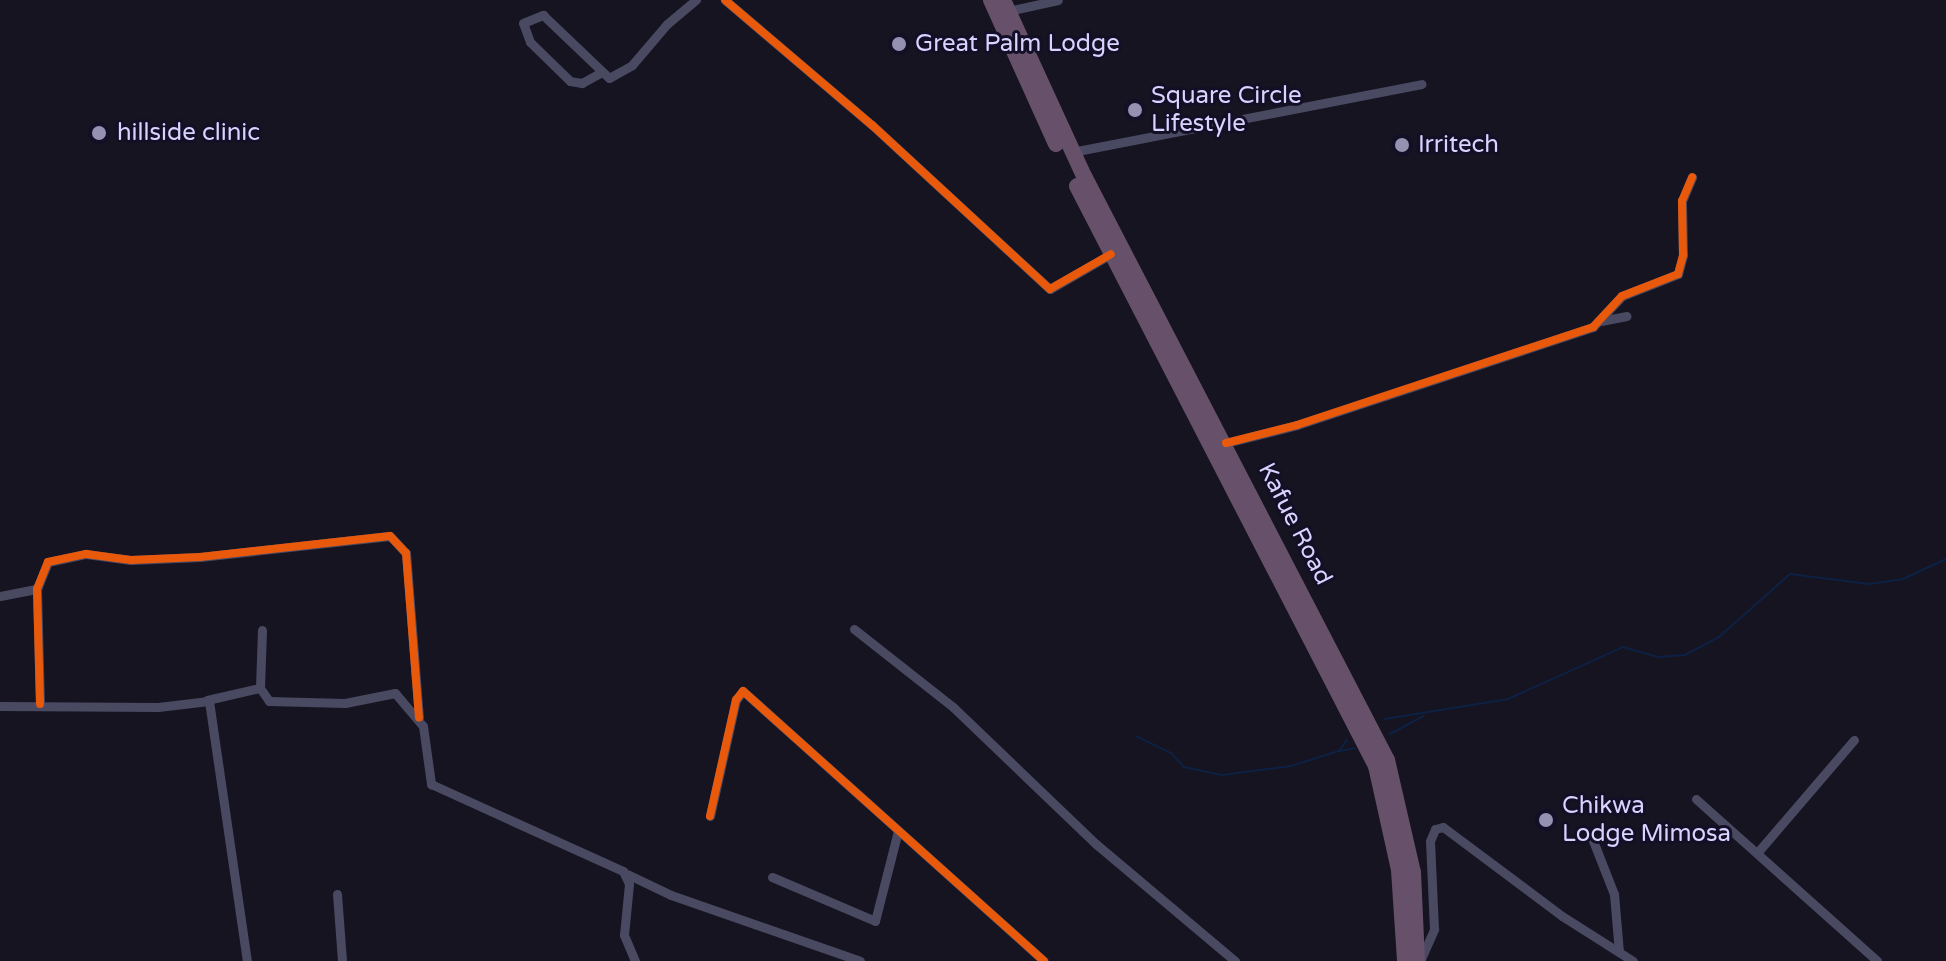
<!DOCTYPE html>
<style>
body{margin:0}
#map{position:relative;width:1946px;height:961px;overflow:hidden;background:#161421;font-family:"Varela Round",sans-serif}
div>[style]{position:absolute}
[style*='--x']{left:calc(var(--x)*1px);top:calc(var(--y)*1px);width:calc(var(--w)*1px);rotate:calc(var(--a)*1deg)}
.stream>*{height:2px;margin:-1px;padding:0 1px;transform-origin:1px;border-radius:1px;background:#0d2144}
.street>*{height:9px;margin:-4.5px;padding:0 4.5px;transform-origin:4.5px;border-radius:4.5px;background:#4a4962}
.highway>*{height:16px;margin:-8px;padding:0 8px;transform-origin:8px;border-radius:8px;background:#67516a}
.cycleway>*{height:8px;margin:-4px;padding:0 4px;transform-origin:4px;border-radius:4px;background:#e8590c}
.dots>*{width:22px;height:22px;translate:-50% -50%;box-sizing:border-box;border:4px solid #130f26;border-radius:50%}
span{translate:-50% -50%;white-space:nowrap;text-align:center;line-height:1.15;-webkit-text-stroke:6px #130f26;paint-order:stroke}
.poi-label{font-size:24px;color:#d9d4ff}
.left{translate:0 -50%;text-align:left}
.street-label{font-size:24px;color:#d9d4ff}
</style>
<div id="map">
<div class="stream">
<div style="--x:1385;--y:719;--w:125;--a:-9.2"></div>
<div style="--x:1508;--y:699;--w:126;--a:-24.3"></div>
<div style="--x:1623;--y:647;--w:35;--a:16"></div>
<div style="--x:1657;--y:657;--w:28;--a:-4"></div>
<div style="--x:1685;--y:655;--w:38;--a:-28"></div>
<div style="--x:1719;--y:637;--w:95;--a:-41.6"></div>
<div style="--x:1790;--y:574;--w:80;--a:7.2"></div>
<div style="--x:1869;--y:584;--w:34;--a:-8"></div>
<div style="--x:1903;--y:579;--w:47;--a:-24.9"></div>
<div style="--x:1390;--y:734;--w:38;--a:-28"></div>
<div style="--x:1136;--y:736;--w:39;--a:26"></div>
<div style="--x:1171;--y:753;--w:19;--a:47"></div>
<div style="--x:1184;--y:767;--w:39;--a:12"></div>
<div style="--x:1222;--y:775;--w:70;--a:-7.4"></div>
<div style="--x:1291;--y:766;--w:50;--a:-17.4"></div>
<div style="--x:1339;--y:751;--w:14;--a:-54"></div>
<div style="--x:1340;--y:751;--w:15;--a:-11"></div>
</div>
<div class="street">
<div style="--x:725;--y:0;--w:193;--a:40.4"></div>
<div style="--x:872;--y:125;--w:242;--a:42.7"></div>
<div style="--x:1050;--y:289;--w:70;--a:-29.8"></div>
<div style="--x:1008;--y:11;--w:51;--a:-12.4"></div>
<div style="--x:600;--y:73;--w:21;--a:151"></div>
<div style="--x:582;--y:83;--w:12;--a:-171"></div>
<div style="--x:570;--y:81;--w:56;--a:-135.7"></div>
<div style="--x:530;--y:42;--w:20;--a:-110"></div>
<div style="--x:523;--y:23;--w:22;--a:-22"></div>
<div style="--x:543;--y:15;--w:91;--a:43.7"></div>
<div style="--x:609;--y:78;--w:26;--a:-29"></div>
<div style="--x:632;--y:65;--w:54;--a:-49.5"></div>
<div style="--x:667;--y:24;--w:38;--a:-40"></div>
<div style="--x:1072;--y:152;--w:356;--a:-11"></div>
<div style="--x:1601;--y:321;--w:26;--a:-11"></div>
<div style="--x:1226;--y:443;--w:73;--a:-14.2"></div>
<div style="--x:1297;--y:425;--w:312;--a:-18.3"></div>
<div style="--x:1593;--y:327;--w:42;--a:-46.9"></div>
<div style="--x:1622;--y:296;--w:60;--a:-21.4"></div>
<div style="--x:1678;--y:274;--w:20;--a:-75"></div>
<div style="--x:1683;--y:255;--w:54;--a:-91.1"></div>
<div style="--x:1682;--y:201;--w:26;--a:-67"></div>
<div style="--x:0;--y:596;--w:38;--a:-11"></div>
<div style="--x:854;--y:629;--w:126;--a:38.2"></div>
<div style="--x:953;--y:707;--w:198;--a:43.8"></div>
<div style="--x:1096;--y:844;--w:182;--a:40.1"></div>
<div style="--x:262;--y:630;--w:58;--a:92"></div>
<div style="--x:260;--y:688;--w:16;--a:55"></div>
<div style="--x:269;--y:701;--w:76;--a:1.5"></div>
<div style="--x:345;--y:703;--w:51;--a:-11.3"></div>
<div style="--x:395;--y:693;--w:43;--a:49.7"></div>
<div style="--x:423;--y:726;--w:59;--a:82.1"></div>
<div style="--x:431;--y:784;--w:211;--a:24.4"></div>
<div style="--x:623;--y:871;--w:14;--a:65"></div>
<div style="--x:629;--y:884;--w:51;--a:95.6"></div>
<div style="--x:624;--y:935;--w:28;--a:67"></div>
<div style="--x:207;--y:700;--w:54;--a:-12.8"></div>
<div style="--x:40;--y:704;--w:115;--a:-91.5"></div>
<div style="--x:37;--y:589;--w:29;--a:-68"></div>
<div style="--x:48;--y:562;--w:39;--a:-12"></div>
<div style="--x:86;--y:554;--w:45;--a:7.6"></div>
<div style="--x:131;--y:560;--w:69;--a:-2.5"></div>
<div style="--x:200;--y:557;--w:191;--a:-6.3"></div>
<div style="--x:390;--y:536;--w:23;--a:47"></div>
<div style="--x:406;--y:553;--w:165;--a:85.5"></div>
<div style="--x:0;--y:706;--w:158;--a:0.4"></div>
<div style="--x:158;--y:707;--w:51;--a:-6.7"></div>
<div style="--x:209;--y:701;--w:263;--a:81.7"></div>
<div style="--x:1696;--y:799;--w:243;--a:41.8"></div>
<div style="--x:710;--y:816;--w:119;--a:-77.4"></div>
<div style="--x:736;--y:700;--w:11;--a:-52"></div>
<div style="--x:743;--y:691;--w:404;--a:41.9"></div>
<div style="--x:1592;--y:838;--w:60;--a:68.6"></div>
<div style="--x:1614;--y:894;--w:58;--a:85.1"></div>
<div style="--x:1757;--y:853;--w:149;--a:-49.4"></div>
<div style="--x:627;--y:874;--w:49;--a:25.5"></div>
<div style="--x:671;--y:895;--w:200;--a:19.2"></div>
<div style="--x:772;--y:877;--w:112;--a:23.1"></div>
<div style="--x:875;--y:921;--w:93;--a:-75.7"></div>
<div style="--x:337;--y:894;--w:67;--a:85.7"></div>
<div style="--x:1420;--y:961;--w:35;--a:-66"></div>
<div style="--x:1434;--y:929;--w:88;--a:-92.6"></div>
<div style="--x:1430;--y:841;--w:13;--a:-67"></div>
<div style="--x:1435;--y:829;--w:8;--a:-14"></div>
<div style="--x:1443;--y:827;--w:149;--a:36.8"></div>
<div style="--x:1562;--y:916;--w:84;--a:32.4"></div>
</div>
<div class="highway">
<div style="--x:991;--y:0;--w:158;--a:65.7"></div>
<div style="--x:1003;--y:0;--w:194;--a:65.3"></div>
<div style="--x:1084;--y:176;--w:658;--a:62.58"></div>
<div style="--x:1387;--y:760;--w:116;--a:77"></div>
<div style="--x:1413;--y:873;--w:88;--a:87.4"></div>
<div style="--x:1077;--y:186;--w:653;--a:62.73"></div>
<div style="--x:1376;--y:766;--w:107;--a:77.5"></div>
<div style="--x:1399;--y:870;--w:91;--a:86.2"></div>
</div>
<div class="cycleway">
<div style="--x:725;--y:0;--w:193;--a:40.4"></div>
<div style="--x:872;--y:125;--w:242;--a:42.7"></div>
<div style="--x:1050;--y:289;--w:70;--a:-29.8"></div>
<div style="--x:1226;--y:443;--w:73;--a:-14.2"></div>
<div style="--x:1297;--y:425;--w:312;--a:-18.3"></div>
<div style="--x:1593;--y:327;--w:42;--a:-46.9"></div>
<div style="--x:1622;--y:296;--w:60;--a:-21.4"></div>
<div style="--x:1678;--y:274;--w:20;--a:-75"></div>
<div style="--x:1683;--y:255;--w:54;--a:-91.1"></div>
<div style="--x:1682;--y:201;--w:26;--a:-67"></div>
<div style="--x:40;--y:704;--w:115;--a:-91.5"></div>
<div style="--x:37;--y:589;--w:29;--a:-68"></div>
<div style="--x:48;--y:562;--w:39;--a:-12"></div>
<div style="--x:86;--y:554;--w:45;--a:7.6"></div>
<div style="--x:131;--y:560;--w:69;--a:-2.5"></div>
<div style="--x:200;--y:557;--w:191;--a:-6.3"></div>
<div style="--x:390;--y:536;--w:23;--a:47"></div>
<div style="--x:406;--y:553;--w:165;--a:85.5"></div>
<div style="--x:710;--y:816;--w:119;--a:-77.4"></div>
<div style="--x:736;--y:700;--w:11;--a:-52"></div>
<div style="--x:743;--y:691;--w:404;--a:41.9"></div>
</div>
<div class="dots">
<div style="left:899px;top:44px;background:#9591b1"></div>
<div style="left:1135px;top:110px;background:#9591b1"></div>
<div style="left:99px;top:133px;background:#9591b1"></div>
<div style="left:1402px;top:145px;background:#9591b1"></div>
<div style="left:1546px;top:820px;background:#9591b1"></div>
</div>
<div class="poi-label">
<span class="left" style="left:915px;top:44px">Great Palm Lodge</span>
<span class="left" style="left:1151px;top:110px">Square Circle<br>Lifestyle</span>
<span class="left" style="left:117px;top:133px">hillside clinic</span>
<span class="left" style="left:1418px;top:145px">Irritech</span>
<span class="left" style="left:1562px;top:820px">Chikwa<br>Lodge Mimosa</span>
</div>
<div class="street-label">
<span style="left:1295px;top:524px;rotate:63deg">Kafue Road</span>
</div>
</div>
